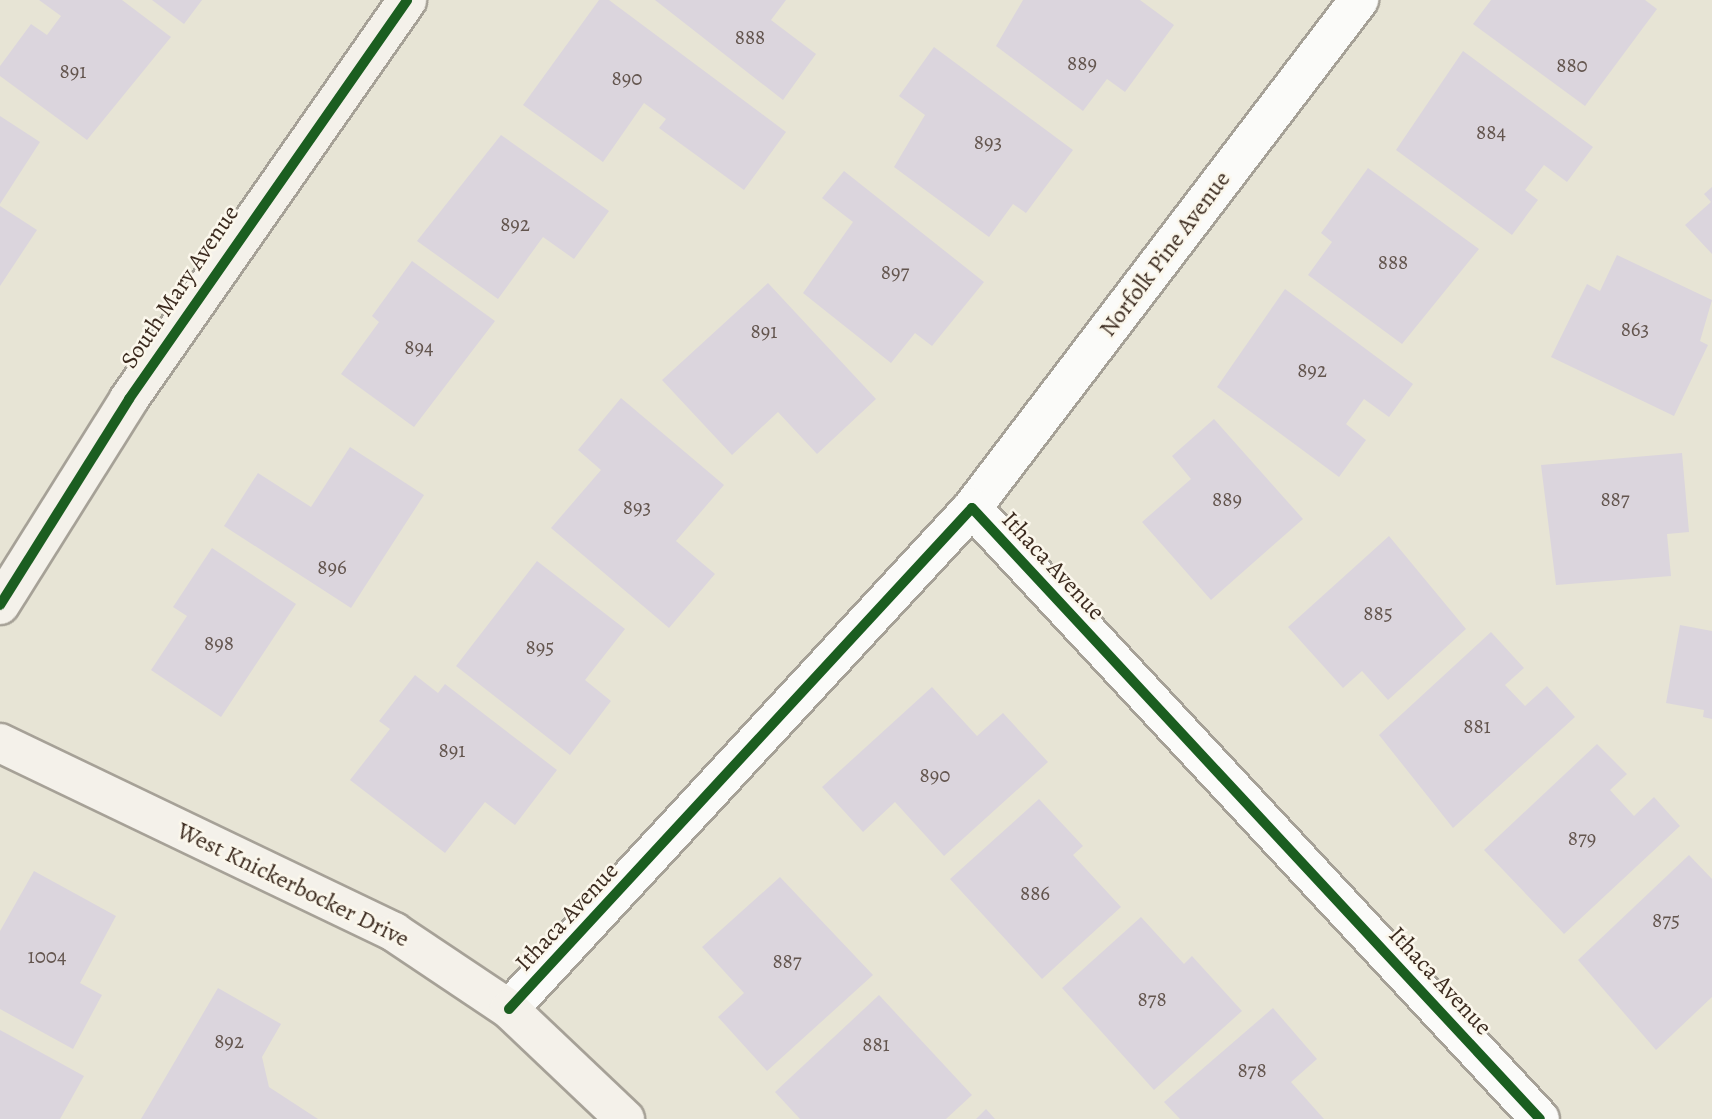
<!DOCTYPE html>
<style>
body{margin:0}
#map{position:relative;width:1712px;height:1119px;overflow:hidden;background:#e7e4d5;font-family:Alegreya,serif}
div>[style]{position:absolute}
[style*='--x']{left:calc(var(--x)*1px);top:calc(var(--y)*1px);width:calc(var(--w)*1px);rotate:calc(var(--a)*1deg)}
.building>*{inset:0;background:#dbd5dd}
.roads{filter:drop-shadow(2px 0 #a6a197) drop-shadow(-2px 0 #a6a197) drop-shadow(0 2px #a6a197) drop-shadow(0 -2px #a6a197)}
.street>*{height:38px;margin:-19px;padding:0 19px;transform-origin:19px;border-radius:19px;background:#fbfbf9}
.secondary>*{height:38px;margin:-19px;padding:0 19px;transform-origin:19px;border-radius:19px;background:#f4f1ea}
.cycleway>*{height:10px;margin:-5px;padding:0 5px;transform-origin:5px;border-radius:5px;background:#1b5e20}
span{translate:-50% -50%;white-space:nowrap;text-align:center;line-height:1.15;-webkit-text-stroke:5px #fbf7ec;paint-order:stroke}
.number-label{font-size:21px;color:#63554e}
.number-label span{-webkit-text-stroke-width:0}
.street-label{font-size:24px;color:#3b2a1e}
</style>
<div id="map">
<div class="building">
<div style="clip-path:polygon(39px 0,122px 0,171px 37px,87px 140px,0 76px,0 66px,31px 24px,47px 35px,61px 16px)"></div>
<div style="clip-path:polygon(152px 0,202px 0,184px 24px)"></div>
<div style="clip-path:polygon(599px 0,609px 0,786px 132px,744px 190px,659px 128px,666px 119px,644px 103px,603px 162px,523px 105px)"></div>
<div style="clip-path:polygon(655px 0,786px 0,771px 20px,816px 54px,783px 100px)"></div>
<div style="clip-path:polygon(1023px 0,1140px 0,1174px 25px,1125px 92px,1107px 79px,1083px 111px,996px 46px)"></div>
<div style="clip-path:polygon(1491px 0,1645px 0,1657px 9px,1585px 106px,1473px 24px)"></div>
<div style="clip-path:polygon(934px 47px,1073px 150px,1026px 213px,1013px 204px,989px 237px,894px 167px,925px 115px,899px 96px)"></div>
<div style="clip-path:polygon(1463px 51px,1593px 147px,1567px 182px,1544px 165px,1525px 190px,1538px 200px,1512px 235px,1396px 150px)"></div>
<div style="clip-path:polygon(0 116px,40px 142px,0 204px)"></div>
<div style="clip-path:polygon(501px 135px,609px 211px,574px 259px,543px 237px,498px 299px,417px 241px)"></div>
<div style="clip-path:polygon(1368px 168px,1479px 249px,1402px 344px,1308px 275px,1332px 242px,1321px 233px)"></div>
<div style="clip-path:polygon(844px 171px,984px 282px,932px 346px,915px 333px,891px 363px,803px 293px,853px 222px,822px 198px)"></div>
<div style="clip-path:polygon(1712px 187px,1712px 254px,1685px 225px,1711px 202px,1704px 194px)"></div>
<div style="clip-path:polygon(0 206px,37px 230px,0 286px)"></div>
<div style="clip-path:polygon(1617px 255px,1712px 300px,1700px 341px,1708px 345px,1674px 416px,1551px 357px,1587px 284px,1600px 291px)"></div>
<div style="clip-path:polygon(412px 261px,495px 321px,414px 427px,341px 374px,379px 322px,372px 316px)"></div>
<div style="clip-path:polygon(768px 283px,876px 399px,817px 454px,778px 412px,732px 455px,662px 380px)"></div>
<div style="clip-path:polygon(1285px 289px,1413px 384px,1389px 417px,1364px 399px,1346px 424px,1366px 440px,1339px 477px,1217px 387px)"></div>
<div style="clip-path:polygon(621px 398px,724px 485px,676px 541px,715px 574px,669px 628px,551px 528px,601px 470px,578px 450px)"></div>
<div style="clip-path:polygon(1214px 419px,1303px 519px,1211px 600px,1142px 522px,1191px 479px,1172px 456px)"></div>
<div style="clip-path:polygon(350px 447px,424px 495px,351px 608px,224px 526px,258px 473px,311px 507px)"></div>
<div style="clip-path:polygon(1682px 453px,1689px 532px,1667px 534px,1671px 576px,1556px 585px,1541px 465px)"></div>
<div style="clip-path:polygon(1389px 536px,1466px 629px,1388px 700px,1362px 671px,1343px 688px,1288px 627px)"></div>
<div style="clip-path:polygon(212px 548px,296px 604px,221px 717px,151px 670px,187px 616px,173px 607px)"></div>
<div style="clip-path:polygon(537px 561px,625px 629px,585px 680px,611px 701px,570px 755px,456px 666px)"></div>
<div style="clip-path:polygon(1680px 625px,1712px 631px,1712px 719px,1703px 717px,1704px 710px,1666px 703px)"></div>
<div style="clip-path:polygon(1491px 632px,1524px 668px,1505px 685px,1525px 706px,1547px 686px,1575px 717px,1453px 828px,1379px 735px)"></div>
<div style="clip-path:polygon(415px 675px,438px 693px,445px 684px,557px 770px,515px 825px,485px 802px,445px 853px,350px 780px,390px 729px,379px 721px)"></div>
<div style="clip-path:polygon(932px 687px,977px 736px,1003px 713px,1048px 762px,944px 856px,895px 802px,863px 832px,822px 787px)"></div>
<div style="clip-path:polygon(1597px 744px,1627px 774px,1610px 790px,1634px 816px,1654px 797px,1680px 826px,1564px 934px,1484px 850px)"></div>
<div style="clip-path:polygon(1039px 799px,1083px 846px,1073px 855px,1121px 907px,1042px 979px,950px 879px)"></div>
<div style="clip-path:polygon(1689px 855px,1712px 879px,1712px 997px,1656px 1050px,1578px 960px)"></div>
<div style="clip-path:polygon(34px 871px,116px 916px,80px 983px,102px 995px,73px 1049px,0 1009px,0 931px)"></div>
<div style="clip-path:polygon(780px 877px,873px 975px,767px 1071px,718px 1017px,744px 993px,702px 947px)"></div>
<div style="clip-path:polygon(1141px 917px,1184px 964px,1192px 956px,1242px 1011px,1154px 1090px,1062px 988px)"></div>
<div style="clip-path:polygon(218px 988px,281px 1024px,262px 1057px,269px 1087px,318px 1119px,141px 1119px)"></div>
<div style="clip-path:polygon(879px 995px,972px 1095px,946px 1119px,800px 1119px,775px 1092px)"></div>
<div style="clip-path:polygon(1273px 1008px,1317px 1059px,1291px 1082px,1324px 1119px,1180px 1119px,1164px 1102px)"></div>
<div style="clip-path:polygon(0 1030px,84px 1076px,60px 1119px,0 1119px)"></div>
<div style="clip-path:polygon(986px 1109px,995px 1119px,976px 1119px)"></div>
</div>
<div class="roads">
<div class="street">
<div style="--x:972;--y:508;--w:639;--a:-52.7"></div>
<div style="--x:509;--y:1009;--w:682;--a:-47.26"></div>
<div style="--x:972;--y:508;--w:834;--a:47.09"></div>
</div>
<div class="secondary">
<div style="--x:0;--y:605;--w:243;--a:-57.9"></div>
<div style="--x:129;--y:399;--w:486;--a:-55.1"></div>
<div style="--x:0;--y:743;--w:437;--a:25.6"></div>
<div style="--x:394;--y:932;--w:138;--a:33.8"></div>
<div style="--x:509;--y:1009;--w:160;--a:43.5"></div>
</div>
</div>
<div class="cycleway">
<div style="--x:0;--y:605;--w:243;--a:-57.9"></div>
<div style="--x:129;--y:399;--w:486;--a:-55.1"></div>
<div style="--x:509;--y:1009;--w:682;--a:-47.26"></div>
<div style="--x:972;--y:508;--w:834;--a:47.09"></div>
</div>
<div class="number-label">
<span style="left:750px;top:37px">888</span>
<span style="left:1082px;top:63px">889</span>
<span style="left:1572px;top:65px">880</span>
<span style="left:73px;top:71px">891</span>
<span style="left:627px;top:78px">890</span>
<span style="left:1491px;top:132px">884</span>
<span style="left:988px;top:142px">893</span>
<span style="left:515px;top:224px">892</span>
<span style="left:1393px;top:262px">888</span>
<span style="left:895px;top:272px">897</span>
<span style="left:1635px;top:329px">863</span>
<span style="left:764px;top:331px">891</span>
<span style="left:419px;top:347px">894</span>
<span style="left:1312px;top:370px">892</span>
<span style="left:1227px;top:499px">889</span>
<span style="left:1615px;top:499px">887</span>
<span style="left:637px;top:507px">893</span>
<span style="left:332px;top:567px">896</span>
<span style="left:1378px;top:613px">885</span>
<span style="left:219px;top:643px">898</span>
<span style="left:540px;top:647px">895</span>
<span style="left:1477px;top:726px">881</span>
<span style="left:452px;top:750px">891</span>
<span style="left:935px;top:775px">890</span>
<span style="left:1582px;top:838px">879</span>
<span style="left:1035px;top:893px">886</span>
<span style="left:1666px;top:920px">875</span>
<span style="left:47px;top:956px">1004</span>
<span style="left:787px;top:961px">887</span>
<span style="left:1152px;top:999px">878</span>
<span style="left:229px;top:1041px">892</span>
<span style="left:876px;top:1044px">881</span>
<span style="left:1252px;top:1070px">878</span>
</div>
<div class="street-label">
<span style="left:1165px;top:254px;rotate:-53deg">Norfolk Pine Avenue</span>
<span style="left:180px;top:287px;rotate:-56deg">South Mary Avenue</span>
<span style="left:1053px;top:566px;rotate:47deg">Ithaca Avenue</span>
<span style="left:293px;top:885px;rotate:26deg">West Knickerbocker Drive</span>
<span style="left:567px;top:917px;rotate:-47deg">Ithaca Avenue</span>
<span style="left:1440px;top:981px;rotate:47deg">Ithaca Avenue</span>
</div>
</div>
